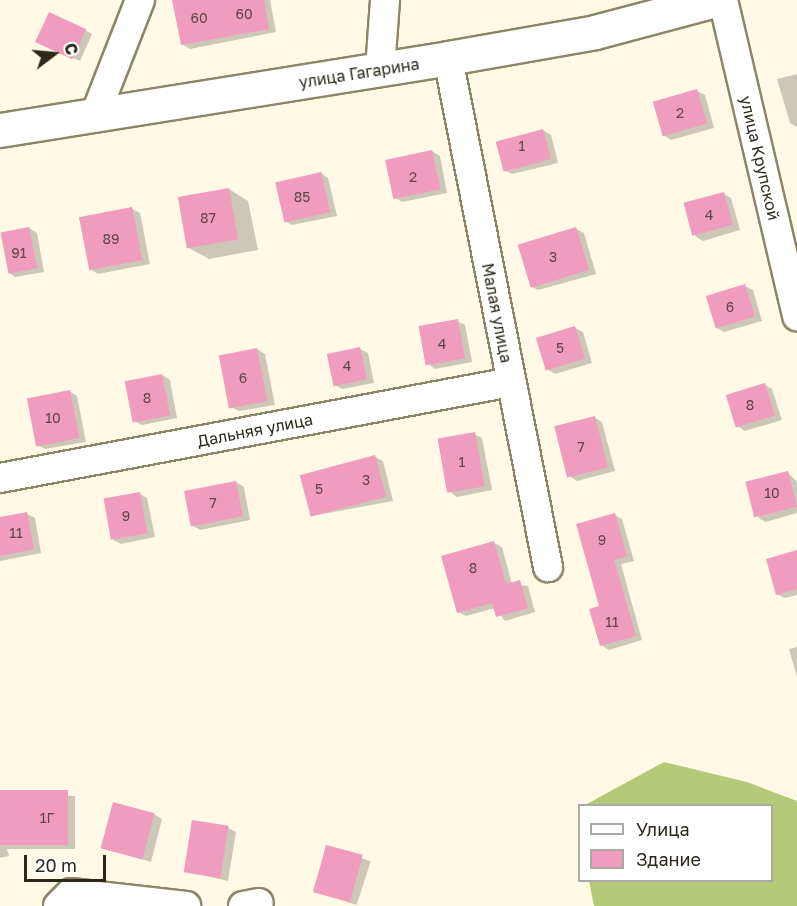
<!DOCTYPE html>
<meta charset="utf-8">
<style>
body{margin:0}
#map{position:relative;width:797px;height:906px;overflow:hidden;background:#fff9e5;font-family:"Golos Text",sans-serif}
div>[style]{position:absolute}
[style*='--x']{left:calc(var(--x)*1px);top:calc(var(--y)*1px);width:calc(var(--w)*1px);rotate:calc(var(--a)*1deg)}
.forest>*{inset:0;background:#b4ca78}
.shadow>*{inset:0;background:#0003;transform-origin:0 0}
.building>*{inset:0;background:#f09cbf;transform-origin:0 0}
.roads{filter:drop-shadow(2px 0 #8e8567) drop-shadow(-2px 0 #8e8567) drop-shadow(0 2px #8e8567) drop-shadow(0 -2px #8e8567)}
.minor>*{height:28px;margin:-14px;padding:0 14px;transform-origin:14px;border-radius:14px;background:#fff}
.major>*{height:33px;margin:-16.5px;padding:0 16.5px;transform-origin:16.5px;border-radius:16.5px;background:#fff}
span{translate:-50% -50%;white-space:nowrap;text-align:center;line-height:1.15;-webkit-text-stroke:5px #fff;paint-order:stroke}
.number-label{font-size:14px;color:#5d4645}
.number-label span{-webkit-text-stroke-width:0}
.street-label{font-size:16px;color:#2c291c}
.legend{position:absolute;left:578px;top:804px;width:195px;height:78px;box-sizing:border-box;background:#fff;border:2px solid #aba9a4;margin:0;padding:8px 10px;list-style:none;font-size:18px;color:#2c291c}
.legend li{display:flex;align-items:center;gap:12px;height:30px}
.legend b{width:30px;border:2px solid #aba9a4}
.north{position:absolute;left:24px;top:24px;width:60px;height:60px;-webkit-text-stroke:4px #fff;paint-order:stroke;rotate:74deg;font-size:16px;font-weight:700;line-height:24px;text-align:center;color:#2c291c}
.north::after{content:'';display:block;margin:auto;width:21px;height:27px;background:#2c291c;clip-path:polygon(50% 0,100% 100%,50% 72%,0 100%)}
.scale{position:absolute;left:24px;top:855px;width:82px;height:27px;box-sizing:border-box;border:3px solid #2c291c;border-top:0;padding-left:8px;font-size:18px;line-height:21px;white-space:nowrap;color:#2c291c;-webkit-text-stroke:4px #fff;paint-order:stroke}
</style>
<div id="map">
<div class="forest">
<div style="clip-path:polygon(664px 762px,747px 782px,797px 801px,797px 906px,594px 906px,589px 881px,772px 880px,772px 806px,585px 805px)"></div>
</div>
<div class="shadow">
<div style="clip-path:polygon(174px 0,270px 0,276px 32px,190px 49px,182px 44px)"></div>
<div style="clip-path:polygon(85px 30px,92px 34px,80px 61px,46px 46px)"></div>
<div style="clip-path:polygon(797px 74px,797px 127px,790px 123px,777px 79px)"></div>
<div style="clip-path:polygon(697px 91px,705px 95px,714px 128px,671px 140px,663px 135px)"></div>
<div style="clip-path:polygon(543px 130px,551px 135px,558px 163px,512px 174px,504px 170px)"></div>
<div style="clip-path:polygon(432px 151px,440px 156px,447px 193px,402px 202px,394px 197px)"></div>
<div style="clip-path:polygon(321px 173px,328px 178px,337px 216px,292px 225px,285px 221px)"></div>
<div style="clip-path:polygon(229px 189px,248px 201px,258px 250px,209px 259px,189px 248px)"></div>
<div style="clip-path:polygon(724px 194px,731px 198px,740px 230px,703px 241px,695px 236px)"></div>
<div style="clip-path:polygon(132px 209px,140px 213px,150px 264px,98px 274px,90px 269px)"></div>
<div style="clip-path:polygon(29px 228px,37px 233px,44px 272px,15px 277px,8px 272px)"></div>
<div style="clip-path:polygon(576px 229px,584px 233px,596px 274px,538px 290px,530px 286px)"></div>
<div style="clip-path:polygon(745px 286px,753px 290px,762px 321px,724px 332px,717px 328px)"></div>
<div style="clip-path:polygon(457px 321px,465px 325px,472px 362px,435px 369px,428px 364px)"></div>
<div style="clip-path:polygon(575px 328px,583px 332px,592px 363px,555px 374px,547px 369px)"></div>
<div style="clip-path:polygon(257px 349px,265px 354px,275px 405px,239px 411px,231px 407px)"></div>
<div style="clip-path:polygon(360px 349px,368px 353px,374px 383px,342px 389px,335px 385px)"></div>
<div style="clip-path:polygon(162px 375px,170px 380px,177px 418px,142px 425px,134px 421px)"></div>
<div style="clip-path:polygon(765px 385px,772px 389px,782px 420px,745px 431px,737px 426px)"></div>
<div style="clip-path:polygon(69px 391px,77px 396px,86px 442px,45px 449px,37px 445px)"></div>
<div style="clip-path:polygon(595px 418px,602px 422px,615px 471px,577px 481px,569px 476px)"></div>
<div style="clip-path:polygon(474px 434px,482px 438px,492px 490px,457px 497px,450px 492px)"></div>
<div style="clip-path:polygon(375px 457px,383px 461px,393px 501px,317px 515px,309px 510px)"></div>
<div style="clip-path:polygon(788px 473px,797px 482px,797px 513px,766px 522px,758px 518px)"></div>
<div style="clip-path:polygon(236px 482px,244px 487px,250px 520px,200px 530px,192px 525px)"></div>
<div style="clip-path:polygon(140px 494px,147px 498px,155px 537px,121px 544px,113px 540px)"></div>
<div style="clip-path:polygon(27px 514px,35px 518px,41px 553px,0 561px,0 519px)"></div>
<div style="clip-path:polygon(615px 515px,622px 519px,634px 561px,621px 564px,642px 640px,609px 650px,601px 645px,601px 607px)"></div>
<div style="clip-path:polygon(494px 543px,502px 547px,512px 584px,528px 586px,535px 612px,505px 621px,495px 608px,466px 616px,459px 612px)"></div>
<div style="clip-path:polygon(797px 552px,797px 595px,785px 598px,777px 594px)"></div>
<div style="clip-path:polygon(797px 647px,797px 677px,789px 649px)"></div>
<div style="clip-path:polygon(0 792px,75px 796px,75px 849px,7px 849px,9px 856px,0 858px)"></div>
<div style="clip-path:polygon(154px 814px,162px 819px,151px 862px,103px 847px)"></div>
<div style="clip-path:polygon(228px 828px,236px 832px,228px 881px,186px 871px)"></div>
<div style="left:327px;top:847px;width:46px;height:46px;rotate:18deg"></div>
</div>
<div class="building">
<div style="clip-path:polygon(172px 0,264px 0,269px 29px,181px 45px)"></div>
<div style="left:49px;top:12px;width:41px;height:33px;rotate:25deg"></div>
<div style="left:697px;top:89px;width:36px;height:46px;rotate:74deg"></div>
<div style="left:543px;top:129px;width:31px;height:49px;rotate:75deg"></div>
<div style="left:432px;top:150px;width:40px;height:48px;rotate:78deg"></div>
<div style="left:321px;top:172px;width:41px;height:47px;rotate:77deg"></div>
<div style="left:229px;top:188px;width:52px;height:52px;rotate:80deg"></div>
<div style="left:724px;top:192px;width:34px;height:42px;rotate:75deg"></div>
<div style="left:132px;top:207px;width:54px;height:54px;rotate:79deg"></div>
<div style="left:29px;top:227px;width:42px;height:29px;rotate:79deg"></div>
<div style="left:576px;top:227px;width:45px;height:61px;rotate:73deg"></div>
<div style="left:745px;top:284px;width:34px;height:41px;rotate:73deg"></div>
<div style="left:458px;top:319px;width:40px;height:40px;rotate:80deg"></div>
<div style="left:575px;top:326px;width:34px;height:41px;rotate:73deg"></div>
<div style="left:360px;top:347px;width:33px;height:34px;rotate:78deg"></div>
<div style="left:257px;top:348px;width:54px;height:39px;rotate:79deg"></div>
<div style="left:162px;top:374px;width:42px;height:38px;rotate:79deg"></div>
<div style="left:765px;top:383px;width:34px;height:41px;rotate:73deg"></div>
<div style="left:70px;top:390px;width:49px;height:44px;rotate:79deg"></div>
<div style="left:595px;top:416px;width:53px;height:42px;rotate:76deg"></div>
<div style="left:475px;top:432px;width:55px;height:38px;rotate:80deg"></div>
<div style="left:375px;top:455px;width:43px;height:78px;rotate:75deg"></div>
<div style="left:788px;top:471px;width:37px;height:44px;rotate:76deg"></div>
<div style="left:236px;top:481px;width:36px;height:53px;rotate:79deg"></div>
<div style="left:140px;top:492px;width:42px;height:37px;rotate:80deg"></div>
<div style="clip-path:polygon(27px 512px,34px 549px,0 556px,0 517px)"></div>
<div style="clip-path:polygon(615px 513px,627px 556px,614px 560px,636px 636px,600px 646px,589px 609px,599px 606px,576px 524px)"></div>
<div style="clip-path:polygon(494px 541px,506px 584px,520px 580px,528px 608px,496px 617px,492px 603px,457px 613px,441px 556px)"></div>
<div style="clip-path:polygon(797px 550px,797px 589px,776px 595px,766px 559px)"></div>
<div style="left:0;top:790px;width:68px;height:55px"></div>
<div style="left:113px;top:802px;width:43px;height:48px;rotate:15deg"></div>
<div style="left:192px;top:820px;width:37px;height:53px;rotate:9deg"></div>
<div style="left:326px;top:845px;width:38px;height:49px;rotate:15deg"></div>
</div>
<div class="roads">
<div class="minor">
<div style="--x:723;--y:0;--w:325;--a:76.8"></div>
<div style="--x:448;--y:58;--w:519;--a:78.89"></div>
<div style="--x:380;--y:70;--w:70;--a:-85.9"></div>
<div style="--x:95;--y:115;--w:123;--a:-68.6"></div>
<div style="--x:0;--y:478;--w:520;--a:-10.64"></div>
<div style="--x:58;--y:906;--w:18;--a:-45"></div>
<div style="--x:71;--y:893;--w:116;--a:6.4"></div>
<div style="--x:243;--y:906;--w:16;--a:-11"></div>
</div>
<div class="major">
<div style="--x:0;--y:130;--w:454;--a:-9.1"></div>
<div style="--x:448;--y:58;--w:149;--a:-10"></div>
<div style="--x:595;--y:32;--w:124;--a:-14.9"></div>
</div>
</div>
<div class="number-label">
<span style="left:244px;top:14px">60</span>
<span style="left:199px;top:18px">60</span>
<span style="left:680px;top:113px">2</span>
<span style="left:522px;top:146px">1</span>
<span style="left:413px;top:177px">2</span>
<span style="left:302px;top:197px">85</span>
<span style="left:709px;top:215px">4</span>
<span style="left:208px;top:218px">87</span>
<span style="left:111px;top:239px">89</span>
<span style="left:19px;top:253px">91</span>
<span style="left:553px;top:257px">3</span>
<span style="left:730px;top:307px">6</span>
<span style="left:442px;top:344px">4</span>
<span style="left:560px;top:348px">5</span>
<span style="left:347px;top:366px">4</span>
<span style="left:243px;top:378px">6</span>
<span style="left:147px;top:398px">8</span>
<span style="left:750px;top:405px">8</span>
<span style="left:53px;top:418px">10</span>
<span style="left:581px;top:447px">7</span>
<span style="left:462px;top:462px">1</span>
<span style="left:366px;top:480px">3</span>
<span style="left:319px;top:489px">5</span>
<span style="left:772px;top:493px">10</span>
<span style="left:213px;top:503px">7</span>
<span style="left:126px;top:516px">9</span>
<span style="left:16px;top:533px">11</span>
<span style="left:602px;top:540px">9</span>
<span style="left:473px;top:568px">8</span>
<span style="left:612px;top:622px">11</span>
<span style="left:47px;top:818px">1Г</span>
</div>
<div class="street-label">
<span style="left:359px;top:73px;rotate:-9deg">улица Гагарина</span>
<span style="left:760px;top:158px;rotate:77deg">улица Крупской</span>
<span style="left:497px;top:313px;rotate:79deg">Малая улица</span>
<span style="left:255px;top:430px;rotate:-11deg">Дальняя улица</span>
</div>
<ul class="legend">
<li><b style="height:8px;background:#fff"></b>Улица</li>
<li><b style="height:16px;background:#f09cbf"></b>Здание</li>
</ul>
<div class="north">С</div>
<div class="scale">20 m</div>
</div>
